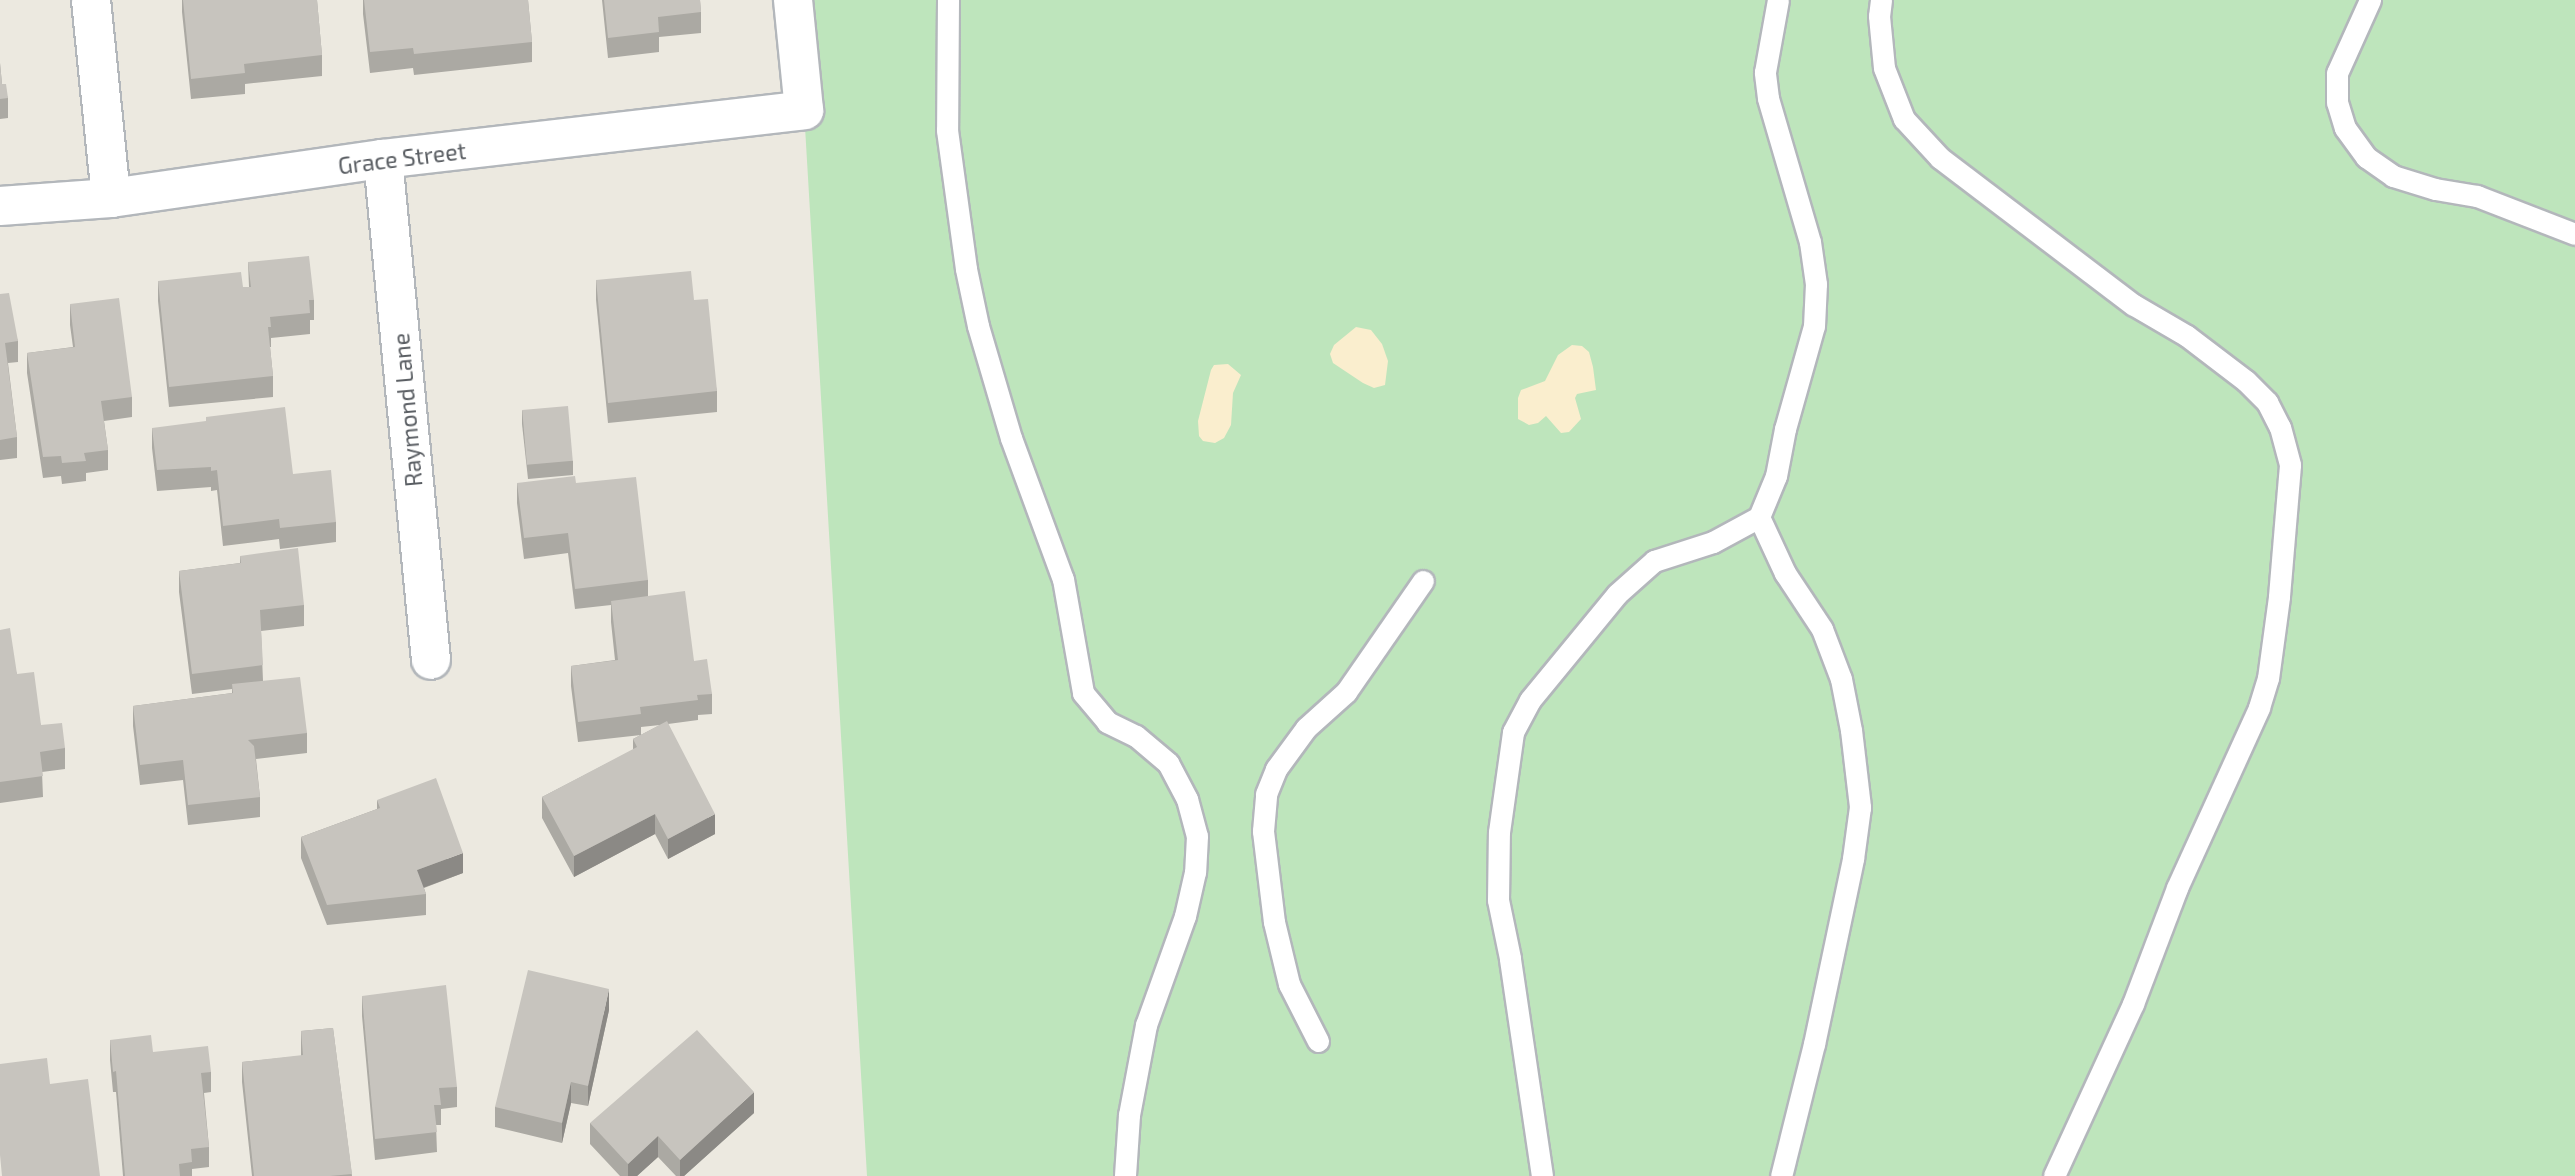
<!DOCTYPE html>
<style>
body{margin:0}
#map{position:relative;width:2575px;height:1176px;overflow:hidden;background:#ece9e0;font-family:"Exo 2",sans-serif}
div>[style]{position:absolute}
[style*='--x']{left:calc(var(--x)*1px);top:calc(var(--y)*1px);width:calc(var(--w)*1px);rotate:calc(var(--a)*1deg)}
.green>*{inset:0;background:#bee5bc}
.sand>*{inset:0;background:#faeece}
.roads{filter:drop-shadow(2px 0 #b3b7bb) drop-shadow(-2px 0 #b3b7bb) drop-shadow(0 2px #b3b7bb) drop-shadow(0 -2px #b3b7bb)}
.service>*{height:21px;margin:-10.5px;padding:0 10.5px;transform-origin:10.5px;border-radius:10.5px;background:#fff}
.minor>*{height:38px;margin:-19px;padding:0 19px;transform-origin:19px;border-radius:19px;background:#fff}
.tertiary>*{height:38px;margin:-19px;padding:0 19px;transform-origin:19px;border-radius:19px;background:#fff}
.wall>*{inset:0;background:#aba9a3}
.shaded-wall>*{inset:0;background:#8b8985}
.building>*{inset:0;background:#c7c4be;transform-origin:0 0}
span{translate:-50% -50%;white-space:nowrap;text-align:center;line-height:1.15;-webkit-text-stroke:7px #fff;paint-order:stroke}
.street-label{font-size:23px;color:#595d62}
</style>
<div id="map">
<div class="green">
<div style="clip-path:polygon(792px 0,2575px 0,2575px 1176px,867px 1176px,804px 110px)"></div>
</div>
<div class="sand">
<div style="clip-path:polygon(1356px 327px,1371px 330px,1382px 344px,1388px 361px,1385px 385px,1374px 388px,1363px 383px,1333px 363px,1330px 354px,1334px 345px)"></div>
<div style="clip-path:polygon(1572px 345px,1582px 346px,1589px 352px,1593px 367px,1596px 390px,1577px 394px,1575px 398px,1581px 419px,1569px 432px,1561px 433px,1546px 416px,1538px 423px,1529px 425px,1518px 419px,1518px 398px,1521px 390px,1545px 381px,1558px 355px)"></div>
<div style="clip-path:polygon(1228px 364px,1241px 375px,1233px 393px,1231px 425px,1224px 438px,1215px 443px,1203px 441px,1199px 436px,1198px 421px,1211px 370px,1214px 365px)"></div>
</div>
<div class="roads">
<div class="service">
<div style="--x:948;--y:0;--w:130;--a:90.4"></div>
<div style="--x:947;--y:130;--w:140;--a:82.2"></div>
<div style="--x:966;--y:269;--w:58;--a:78.1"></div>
<div style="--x:978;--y:326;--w:117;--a:73.6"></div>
<div style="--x:1011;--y:438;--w:150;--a:69.8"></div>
<div style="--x:1063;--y:579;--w:116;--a:80"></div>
<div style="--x:1083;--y:693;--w:38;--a:50"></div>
<div style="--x:1107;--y:722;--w:32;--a:26"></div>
<div style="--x:1136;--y:736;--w:42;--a:40.2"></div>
<div style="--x:1168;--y:763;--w:41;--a:62.2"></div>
<div style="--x:1187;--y:799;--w:38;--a:75"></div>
<div style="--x:1197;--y:836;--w:36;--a:93"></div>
<div style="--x:1195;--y:872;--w:45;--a:102.8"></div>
<div style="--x:1185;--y:916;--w:116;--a:109.7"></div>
<div style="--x:1146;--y:1025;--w:92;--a:100.7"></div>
<div style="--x:1129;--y:1115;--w:61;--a:93.8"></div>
<div style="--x:1881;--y:0;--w:16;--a:97"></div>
<div style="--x:1879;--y:16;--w:52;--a:84.5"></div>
<div style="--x:1884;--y:68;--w:55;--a:68.6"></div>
<div style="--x:1904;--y:119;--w:53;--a:47.3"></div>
<div style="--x:1940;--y:158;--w:243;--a:37.2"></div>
<div style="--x:2134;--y:305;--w:61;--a:30.3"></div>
<div style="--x:2187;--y:336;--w:74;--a:37.3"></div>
<div style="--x:2246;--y:381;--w:30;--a:45"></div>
<div style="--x:2267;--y:402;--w:28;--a:63"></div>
<div style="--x:2280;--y:427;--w:39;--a:75"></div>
<div style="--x:2290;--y:465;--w:132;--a:94.8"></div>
<div style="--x:2279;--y:597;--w:82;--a:97.7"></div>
<div style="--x:2268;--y:678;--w:31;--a:107"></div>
<div style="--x:2259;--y:708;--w:198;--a:114.5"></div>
<div style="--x:2177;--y:888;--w:124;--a:110.8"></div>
<div style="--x:2133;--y:1004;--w:189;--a:114.7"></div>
<div style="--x:2370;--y:0;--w:80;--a:114.3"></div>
<div style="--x:2337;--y:73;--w:29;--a:90"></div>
<div style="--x:2337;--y:102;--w:27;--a:73"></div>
<div style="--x:2345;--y:128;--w:36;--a:54"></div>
<div style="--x:2366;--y:157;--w:33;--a:35"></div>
<div style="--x:2393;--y:176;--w:44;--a:17.2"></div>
<div style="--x:2435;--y:189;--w:43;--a:9.5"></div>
<div style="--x:2477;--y:196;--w:105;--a:21.2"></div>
<div style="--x:1759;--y:517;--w:62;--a:65.1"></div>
<div style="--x:1785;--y:573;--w:67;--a:56.5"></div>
<div style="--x:1822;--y:629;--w:53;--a:69.2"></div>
<div style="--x:1841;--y:679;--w:52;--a:78.9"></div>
<div style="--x:1851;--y:730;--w:78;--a:83.3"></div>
<div style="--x:1860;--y:807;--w:52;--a:97.7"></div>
<div style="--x:1853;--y:859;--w:189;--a:101.9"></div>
<div style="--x:1814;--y:1044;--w:136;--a:104"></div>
<div style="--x:1318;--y:1041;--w:64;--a:-117"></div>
<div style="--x:1289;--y:984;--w:64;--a:-103.6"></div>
<div style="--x:1274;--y:922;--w:92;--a:-96.9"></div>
<div style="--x:1263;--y:831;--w:37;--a:-85"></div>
<div style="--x:1266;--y:794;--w:27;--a:-68"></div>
<div style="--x:1276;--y:769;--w:51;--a:-53.8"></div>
<div style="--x:1306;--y:728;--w:54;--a:-42"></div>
<div style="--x:1346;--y:692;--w:135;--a:-55.3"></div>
<div style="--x:1542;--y:1176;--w:220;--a:-98.4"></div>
<div style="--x:1510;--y:958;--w:59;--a:-101.7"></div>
<div style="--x:1498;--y:900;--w:68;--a:-89.2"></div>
<div style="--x:1499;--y:832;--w:101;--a:-82"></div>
<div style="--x:1513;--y:732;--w:36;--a:-62"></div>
<div style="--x:1530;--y:700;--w:137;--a:-50.6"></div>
<div style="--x:1617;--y:594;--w:50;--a:-41.7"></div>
<div style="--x:1654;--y:561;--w:62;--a:-17.9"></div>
<div style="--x:1713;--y:542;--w:52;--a:-28.5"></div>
<div style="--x:1759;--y:517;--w:44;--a:-67.5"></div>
<div style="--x:1776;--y:476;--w:48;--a:-79.2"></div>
<div style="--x:1785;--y:429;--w:107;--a:-74.3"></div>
<div style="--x:1814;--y:326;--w:42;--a:-87.3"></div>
<div style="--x:1816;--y:284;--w:42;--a:-98.1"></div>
<div style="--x:1810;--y:242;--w:150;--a:-106.3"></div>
<div style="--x:1768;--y:98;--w:26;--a:-97"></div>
<div style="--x:1765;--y:72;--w:73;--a:-79.8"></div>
</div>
<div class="minor">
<div style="--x:91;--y:0;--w:199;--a:84.2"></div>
<div style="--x:383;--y:159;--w:503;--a:84.53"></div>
</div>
<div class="tertiary">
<div style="--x:0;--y:206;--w:111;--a:-4.1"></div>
<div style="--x:111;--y:198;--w:275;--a:-8.2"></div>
<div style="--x:383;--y:159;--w:424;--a:-6.6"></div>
<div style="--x:804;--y:110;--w:111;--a:-95.7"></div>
</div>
</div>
<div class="wall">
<div style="clip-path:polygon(182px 0,317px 0,322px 55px,322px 76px,245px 84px,245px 94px,191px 99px,182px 12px)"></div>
<div style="clip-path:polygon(363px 0,528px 0,532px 42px,532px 62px,414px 75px,413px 68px,370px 73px,363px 14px)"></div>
<div style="clip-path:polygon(602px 0,700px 0,701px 12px,701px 33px,659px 37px,659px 52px,608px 58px)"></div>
<div style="clip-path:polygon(0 63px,2px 84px,8px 98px,8px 118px,0 119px)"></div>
<div style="clip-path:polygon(248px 262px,314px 300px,314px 320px,310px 320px,310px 334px,271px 338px,271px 347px,270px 347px,273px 376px,273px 397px,169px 407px,158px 301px,158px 281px,243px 287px,249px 287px)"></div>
<div style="clip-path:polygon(596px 280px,694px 300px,717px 391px,717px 412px,608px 423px,596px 300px)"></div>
<div style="clip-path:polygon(0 294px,18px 341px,18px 362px,8px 363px,17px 437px,17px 458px,0 460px)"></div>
<div style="clip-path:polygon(70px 304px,132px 397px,132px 417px,104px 421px,108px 450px,108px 470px,86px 473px,86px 481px,62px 484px,61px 476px,43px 478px,27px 373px,27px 353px,73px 347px,70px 325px)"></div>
<div style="clip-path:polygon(522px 410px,573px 461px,573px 475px,528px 479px,522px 424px)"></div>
<div style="clip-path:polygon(152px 428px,293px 474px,336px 522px,336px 542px,280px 549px,279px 539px,223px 546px,217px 490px,211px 491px,211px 487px,157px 491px,152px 448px)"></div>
<div style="clip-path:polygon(517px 483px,648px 580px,648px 596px,694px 661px,712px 694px,712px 714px,698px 715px,698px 720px,668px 724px,715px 834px,668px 859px,655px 834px,574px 877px,542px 818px,542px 797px,633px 750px,633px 739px,660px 725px,641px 727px,641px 735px,578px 742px,571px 686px,571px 666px,615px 660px,611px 622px,611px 605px,575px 609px,568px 553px,524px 559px,517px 503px)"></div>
<div style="clip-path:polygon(240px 556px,304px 605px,304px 626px,261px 631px,263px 681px,307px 733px,307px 753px,256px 759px,260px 797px,260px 817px,188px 825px,183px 780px,140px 785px,133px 726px,133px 706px,232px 693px,232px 689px,192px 694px,179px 592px,179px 571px,240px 563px)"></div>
<div style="clip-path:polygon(0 630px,17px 674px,41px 725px,65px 748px,65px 769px,42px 772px,43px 797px,0 803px)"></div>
<div style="clip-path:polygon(377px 800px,463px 873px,424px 888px,426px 894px,426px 915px,327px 925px,301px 858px,301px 837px,377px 809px)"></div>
<div style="clip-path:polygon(362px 996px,457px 1087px,457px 1107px,441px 1109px,441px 1125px,436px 1125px,437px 1152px,375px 1160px,362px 1016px)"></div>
<div style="clip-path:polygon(609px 1010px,588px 1106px,571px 1103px,562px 1143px,495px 1127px,495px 1107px)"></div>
<div style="clip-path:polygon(333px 1028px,352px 1176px,252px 1176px,242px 1082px,242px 1062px,301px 1056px,301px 1031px)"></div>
<div style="clip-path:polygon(110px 1040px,153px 1052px,211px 1072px,211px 1092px,204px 1093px,209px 1147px,209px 1167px,192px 1169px,192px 1176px,123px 1176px,116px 1092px,113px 1092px,110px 1060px)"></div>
<div style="clip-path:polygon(754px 1113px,684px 1176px,676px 1176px,658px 1157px,637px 1176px,620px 1176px,590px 1144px,590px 1123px)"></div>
</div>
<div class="shaded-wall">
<div style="clip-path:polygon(655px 814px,655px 834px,574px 877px,574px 856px)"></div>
<div style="clip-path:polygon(715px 814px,715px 834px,668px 859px,668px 839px)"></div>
<div style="clip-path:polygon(463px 853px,463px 873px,417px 890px,417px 870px)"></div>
<div style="clip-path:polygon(609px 989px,609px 1010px,588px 1106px,588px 1086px)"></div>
<div style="clip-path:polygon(571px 1082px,571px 1103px,562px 1143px,562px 1123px)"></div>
<div style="clip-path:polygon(754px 1092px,754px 1113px,684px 1176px,680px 1176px,680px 1160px)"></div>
<div style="clip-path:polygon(658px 1136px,658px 1157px,637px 1176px,628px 1176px,628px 1164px)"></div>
</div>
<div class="building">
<div style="clip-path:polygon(183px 0,317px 0,322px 55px,244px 64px,245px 73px,191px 79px)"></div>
<div style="clip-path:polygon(364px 0,528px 0,532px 42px,414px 54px,413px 48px,370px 52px)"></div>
<div style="clip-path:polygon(604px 0,700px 0,701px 12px,658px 17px,659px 32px,608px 38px)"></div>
<div style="clip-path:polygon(0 63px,2px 84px,6px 84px,8px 98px,0 99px)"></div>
<div style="clip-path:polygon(309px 256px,314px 300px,309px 300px,310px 313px,270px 317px,271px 327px,268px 327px,273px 376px,169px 387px,158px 281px,241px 272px,243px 287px,251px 287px,248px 262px)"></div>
<div style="clip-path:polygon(691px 271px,694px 300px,708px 299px,717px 391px,608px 403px,596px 280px)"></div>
<div style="clip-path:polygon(9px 293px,18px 341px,5px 343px,17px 437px,0 440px,0 294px)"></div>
<div style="clip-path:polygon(119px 298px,132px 397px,101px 401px,108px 450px,84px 453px,86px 461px,62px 463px,61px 456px,43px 457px,27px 353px,75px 347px,70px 304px)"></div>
<div style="left:568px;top:406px;width:55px;height:46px;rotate:85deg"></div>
<div style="clip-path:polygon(285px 407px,293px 474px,331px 470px,336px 522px,280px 528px,279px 519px,223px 526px,217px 470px,211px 471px,211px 467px,157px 470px,152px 428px,206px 421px,206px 417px)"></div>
<div style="clip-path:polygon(575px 476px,576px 483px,636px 477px,648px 580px,575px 589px,568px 533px,524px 538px,517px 483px)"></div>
<div style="clip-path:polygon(298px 548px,304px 605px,260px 610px,263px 665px,192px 674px,179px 571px,241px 563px,240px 556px)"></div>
<div style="clip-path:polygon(685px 591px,694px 661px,707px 659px,712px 694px,697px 695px,698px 700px,640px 707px,641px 714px,578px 722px,571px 666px,618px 660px,611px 601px)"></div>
<div style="clip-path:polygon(10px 628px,17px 674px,34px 672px,41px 725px,62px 723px,65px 748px,40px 752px,43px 776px,0 782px,0 630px)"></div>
<div style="clip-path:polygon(300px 677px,307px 733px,248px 740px,254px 746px,260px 797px,188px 805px,183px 760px,140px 765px,133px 706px,233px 693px,232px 684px)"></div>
<div style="clip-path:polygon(667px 721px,715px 814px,668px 839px,655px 814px,574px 856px,542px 797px,637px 747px,633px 739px)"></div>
<div style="clip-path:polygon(436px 778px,463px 853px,417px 870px,426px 894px,327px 905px,301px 837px,380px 808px,377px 800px)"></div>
<div style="clip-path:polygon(528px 970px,609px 989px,588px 1086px,571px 1082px,562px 1123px,495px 1107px)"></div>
<div style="clip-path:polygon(446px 985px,457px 1087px,439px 1088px,441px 1105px,434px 1105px,437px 1132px,375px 1139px,362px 996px)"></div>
<div style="clip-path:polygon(333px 1028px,352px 1174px,330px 1176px,254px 1176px,242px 1062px,303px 1055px,301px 1031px)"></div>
<div style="clip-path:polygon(697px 1030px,754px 1092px,680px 1160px,658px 1136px,628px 1164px,590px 1123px)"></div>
<div style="clip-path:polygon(151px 1035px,153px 1052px,208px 1046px,211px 1072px,201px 1073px,209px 1147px,191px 1149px,192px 1162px,179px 1164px,180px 1176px,125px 1176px,116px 1071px,113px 1072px,110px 1040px)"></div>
<div style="clip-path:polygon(47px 1058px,50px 1084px,88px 1079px,100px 1176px,2px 1176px,0 1155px,0 1064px)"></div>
</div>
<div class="street-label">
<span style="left:402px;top:158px;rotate:-7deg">Grace Street</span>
<span style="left:407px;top:410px;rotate:-95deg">Raymond Lane</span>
</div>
</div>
